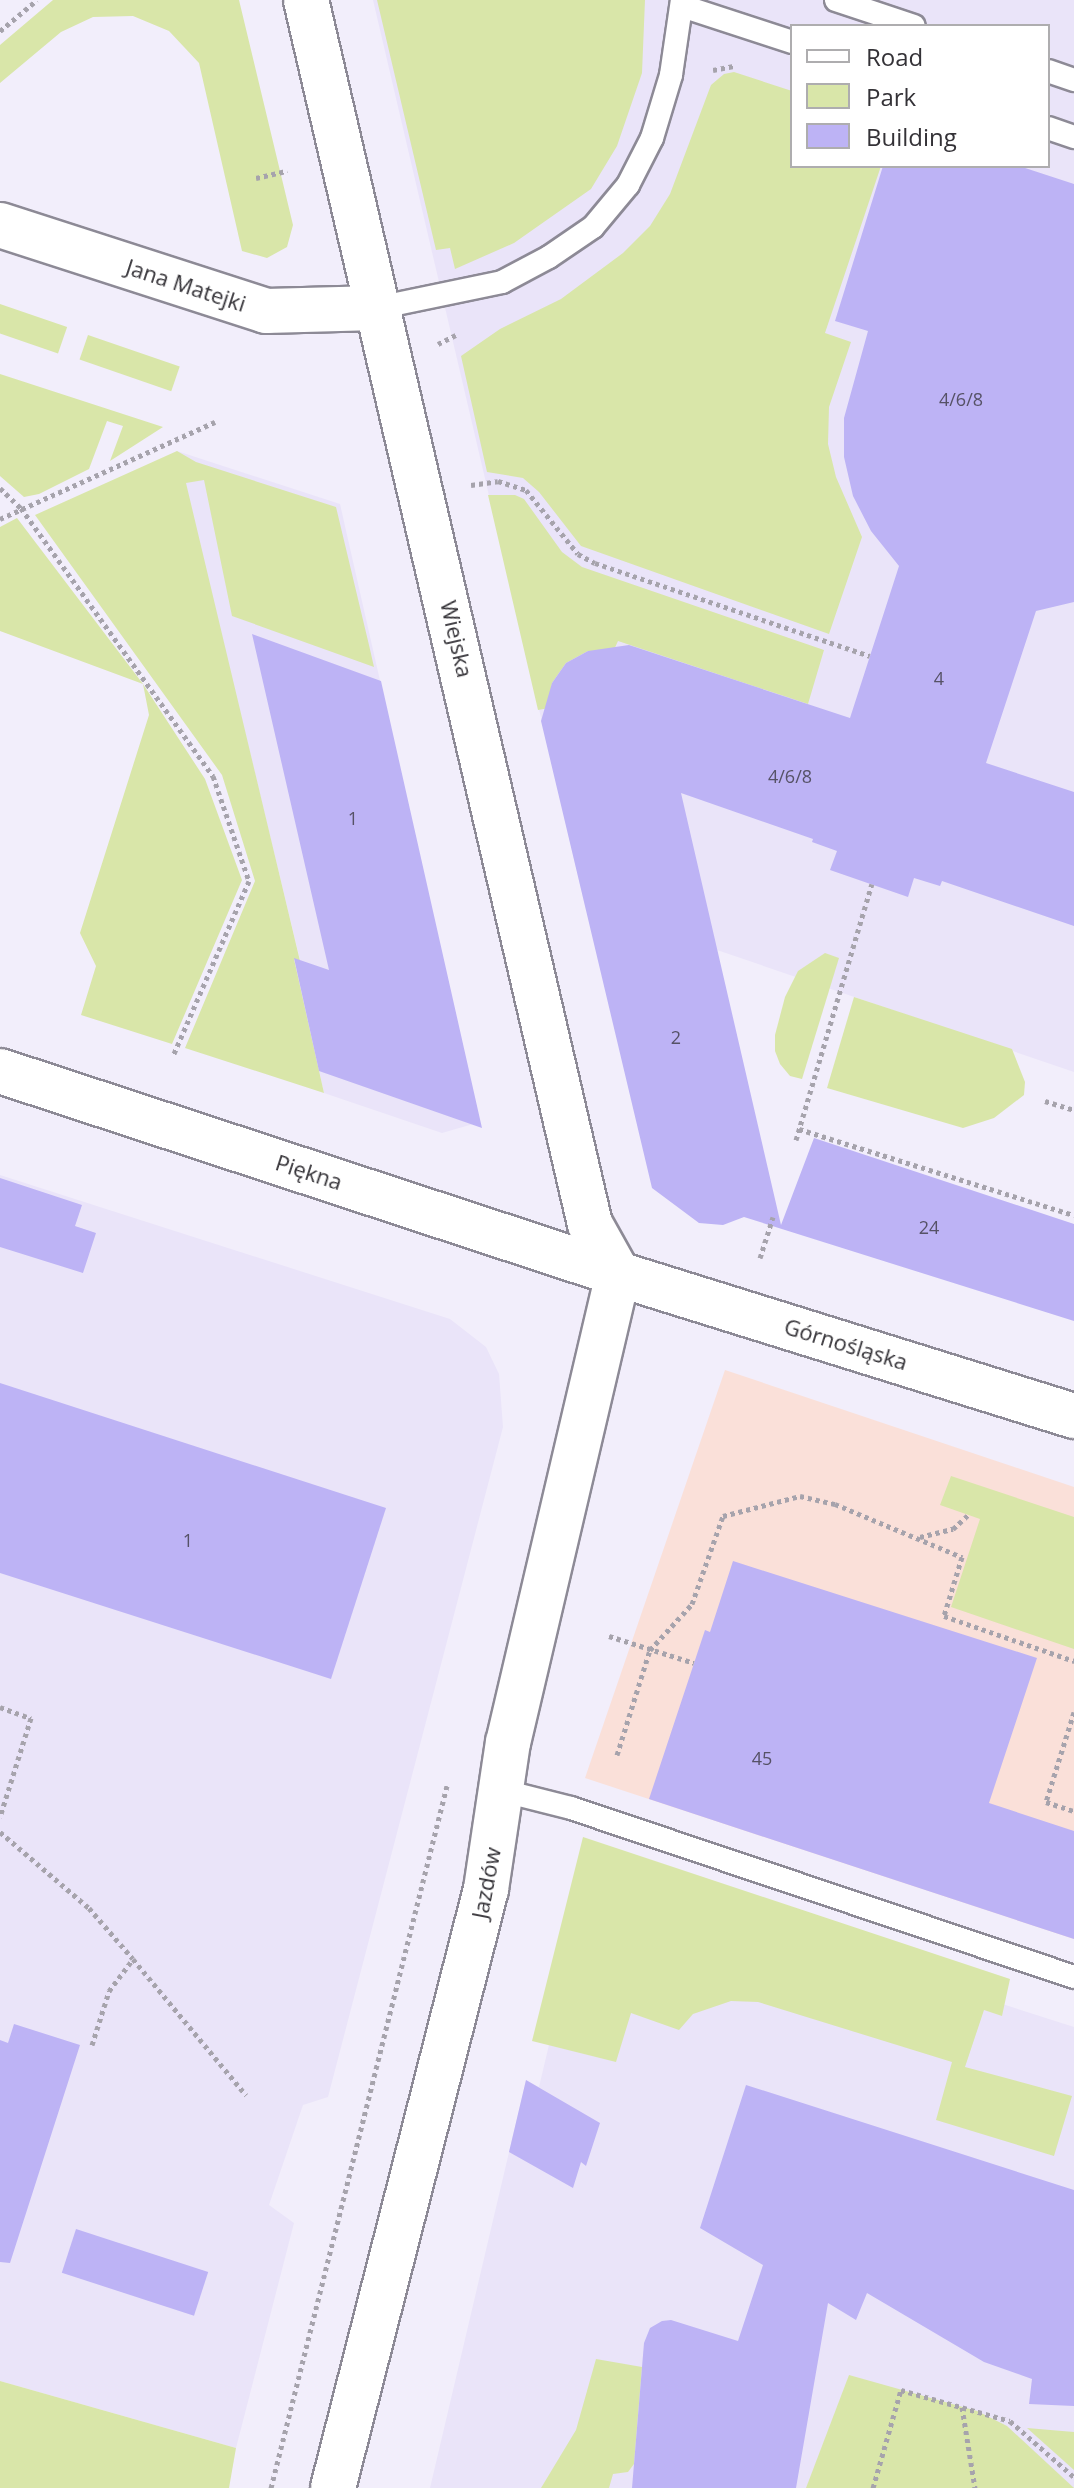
<!DOCTYPE html>
<meta charset="utf-8">
<style>
body{margin:0}
#map{position:relative;width:1074px;height:2488px;overflow:hidden;background:#f2eefb;font-family:"Open Sans",sans-serif}
div>[style]{position:absolute}
[style*='--x']{left:calc(var(--x)*1px);top:calc(var(--y)*1px);width:calc(var(--w)*1px);rotate:calc(var(--a)*1deg)}
.built>*{inset:0;background:#eae4f9}
.education>*{inset:0;background:#fae0d9}
.green>*{inset:0;background:#d9e6a9;transform-origin:0 0}
.building>*{inset:0;background:#bdb3f5;transform-origin:0 0}
.path>*{height:5px;margin-top:-2.5px;transform-origin:0;background:repeating-linear-gradient(90deg,#a6a3ac 0 4px,transparent 0 8px)}
.roads{filter:drop-shadow(2px 0 #8d8a96) drop-shadow(-2px 0 #8d8a96) drop-shadow(0 2px #8d8a96) drop-shadow(0 -2px #8d8a96)}
.service>*{height:22px;margin:-11px;padding:0 11px;transform-origin:11px;border-radius:11px;background:#fff}
.minor>*{height:44px;margin:-22px;padding:0 22px;transform-origin:22px;border-radius:22px;background:#fff}
.tertiary>*{height:44px;margin:-22px;padding:0 22px;transform-origin:22px;border-radius:22px;background:#fff}
span{translate:-50% -50%;white-space:nowrap;text-align:center;line-height:1.15;-webkit-text-stroke:6px #fff;paint-order:stroke}
.number-label{font-size:18px;color:#565266}
.number-label span{-webkit-text-stroke-width:0}
.street-label{font-size:22px;color:#343237}
.legend{position:absolute;left:790px;top:24px;width:260px;height:144px;box-sizing:border-box;background:#fff;border:2px solid #aeadaf;margin:0;padding:10px 14px;list-style:none;font-size:24px;color:#343237}
.legend li{display:flex;align-items:center;gap:16px;height:40px}
.legend b{width:40px;border:2px solid #aeadaf}
</style>
<div id="map">
<div class="built">
<div style="clip-path:polygon(evenodd,373px 0,1074px 0,1074px 1072px,717px 950px,586px 910px,373px 0,792px 26px,1048px 26px,1048px 166px,792px 166px,792px 26px)"></div>
<div style="clip-path:polygon(177px 451px,340px 504px,480px 1122px,442px 1133px,324px 1093px,294px 958px,300px 960px)"></div>
<div style="clip-path:polygon(0 1175px,450px 1319px,486px 1347px,499px 1374px,503px 1427px,328px 2097px,303px 2105px,269px 2205px,294px 2223px,236px 2448px,0 2381px)"></div>
<div style="clip-path:polygon(590px 1872px,1074px 2027px,1074px 2488px,430px 2488px,526px 2080px,539px 2087px)"></div>
</div>
<div class="education">
<div style="clip-path:polygon(725px 1370px,1074px 1487px,1074px 1939px,585px 1778px)"></div>
</div>
<div class="green">
<div style="clip-path:polygon(53px 0,239px 0,293px 225px,287px 247px,267px 258px,242px 251px,199px 63px,169px 31px,133px 16px,93px 17px,61px 32px,0 83px,0 45px)"></div>
<div style="clip-path:polygon(377px 0,645px 0,642px 73px,617px 146px,591px 189px,514px 243px,455px 269px,450px 248px,436px 250px)"></div>
<div style="clip-path:polygon(734px 72px,792px 91px,792px 166px,881px 166px,825px 333px,851px 342px,829px 407px,828px 444px,836px 477px,862px 537px,829px 634px,581px 546px,539px 492px,523px 478px,487px 472px,461px 356px,500px 329px,561px 299px,623px 253px,650px 226px,670px 194px,711px 85px,724px 74px)"></div>
<div style="left:0;top:304px;width:71px;height:28px;rotate:19deg"></div>
<div style="left:88px;top:335px;width:97px;height:26px;rotate:19deg"></div>
<div style="clip-path:polygon(0 374px,163px 427px,110px 461px,123px 426px,107px 421px,89px 469px,39px 494px,24px 497px,0 476px)"></div>
<div style="clip-path:polygon(177px 451px,196px 462px,336px 507px,369px 645px,374px 667px,232px 616px,204px 480px,186px 483px,300px 961px,294px 959px,324px 1093px,185px 1048px,255px 881px,222px 775px,35px 515px)"></div>
<div style="clip-path:polygon(488px 495px,515px 495px,524px 499px,562px 552px,582px 567px,824px 650px,808px 704px,618px 641px,613px 652px,588px 651px,566px 663px,552px 683px,549px 708px,538px 710px)"></div>
<div style="clip-path:polygon(17px 518px,143px 684px,205px 779px,242px 880px,172px 1044px,81px 1015px,96px 966px,80px 933px,149px 715px,143px 684px,0 631px,0 527px)"></div>
<div style="clip-path:polygon(825px 953px,839px 958px,802px 1079px,790px 1076px,780px 1064px,775px 1051px,775px 1035px,785px 997px,798px 971px)"></div>
<div style="clip-path:polygon(854px 997px,1012px 1049px,1025px 1082px,1024px 1095px,994px 1118px,963px 1128px,827px 1088px)"></div>
<div style="clip-path:polygon(951px 1476px,1074px 1517px,1074px 1649px,951px 1607px,980px 1519px,940px 1505px)"></div>
<div style="clip-path:polygon(583px 1837px,1010px 1979px,1002px 2016px,984px 2010px,965px 2067px,1072px 2096px,1054px 2156px,936px 2120px,952px 2062px,758px 2002px,731px 2001px,693px 2014px,679px 2030px,631px 2013px,616px 2062px,532px 2041px)"></div>
<div style="clip-path:polygon(596px 2359px,642px 2367px,634px 2464px,628px 2472px,613px 2474px,609px 2488px,541px 2488px,576px 2430px)"></div>
<div style="clip-path:polygon(849px 2375px,977px 2411px,1007px 2426px,1074px 2488px,806px 2488px)"></div>
<div style="clip-path:polygon(0 2381px,236px 2448px,229px 2488px,0 2488px)"></div>
<div style="clip-path:polygon(1027px 2428px,1074px 2432px,1074px 2470px)"></div>
</div>
<div class="building">
<div style="clip-path:polygon(883px 166px,1019px 166px,1074px 184px,1074px 602px,1036px 611px,986px 763px,1074px 792px,1074px 926px,942px 881px,940px 886px,914px 878px,908px 897px,830px 870px,837px 851px,812px 842px,813px 839px,681px 793px,781px 1225px,814px 1138px,1074px 1224px,1074px 1321px,744px 1217px,723px 1225px,699px 1223px,652px 1188px,541px 721px,552px 683px,566px 663px,588px 651px,629px 645px,850px 718px,899px 566px,871px 531px,853px 496px,844px 457px,844px 418px,868px 331px,835px 321px)"></div>
<div style="clip-path:polygon(252px 634px,381px 681px,482px 1128px,319px 1071px,294px 958px,329px 970px)"></div>
<div style="clip-path:polygon(0 1178px,82px 1205px,75px 1226px,96px 1233px,83px 1273px,0 1247px)"></div>
<div style="clip-path:polygon(0 1383px,386px 1508px,331px 1679px,0 1573px)"></div>
<div style="clip-path:polygon(733px 1561px,1037px 1658px,989px 1803px,1074px 1831px,1074px 1939px,649px 1799px,705px 1630px,710px 1632px)"></div>
<div style="clip-path:polygon(14px 2024px,80px 2045px,10px 2263px,0 2262px,0 2040px,8px 2043px)"></div>
<div style="clip-path:polygon(526px 2080px,600px 2123px,586px 2166px,581px 2162px,573px 2188px,509px 2152px)"></div>
<div style="clip-path:polygon(746px 2085px,1074px 2190px,1074px 2406px,1029px 2404px,1032px 2379px,984px 2362px,867px 2293px,856px 2320px,828px 2303px,796px 2488px,632px 2488px,644px 2343px,650px 2328px,662px 2321px,671px 2320px,738px 2341px,763px 2265px,700px 2228px)"></div>
<div style="left:76px;top:2229px;width:139px;height:46px;rotate:18deg"></div>
</div>
<div class="path">
<div style="--x:0;--y:31;--w:48;--a:-40"></div>
<div style="--x:713;--y:70;--w:21;--a:-11"></div>
<div style="--x:256;--y:178;--w:32;--a:-13"></div>
<div style="--x:438;--y:344;--w:20;--a:-27"></div>
<div style="--x:471;--y:485;--w:27;--a:-8"></div>
<div style="--x:498;--y:481;--w:29;--a:18"></div>
<div style="--x:526;--y:490;--w:82;--a:50.9"></div>
<div style="--x:578;--y:554;--w:19;--a:28"></div>
<div style="--x:595;--y:563;--w:290;--a:18.7"></div>
<div style="--x:0;--y:488;--w:29;--a:44"></div>
<div style="--x:21;--y:508;--w:330;--a:54.4"></div>
<div style="--x:213;--y:776;--w:111;--a:71.1"></div>
<div style="--x:249;--y:881;--w:191;--a:113.5"></div>
<div style="--x:0;--y:519;--w:236;--a:-24.3"></div>
<div style="--x:1045;--y:1101;--w:30;--a:17"></div>
<div style="--x:799;--y:1129;--w:288;--a:17.4"></div>
<div style="--x:796;--y:1140;--w:267;--a:-73.5"></div>
<div style="--x:760;--y:1258;--w:43;--a:-72.4"></div>
<div style="--x:920;--y:1537;--w:34;--a:-14"></div>
<div style="--x:953;--y:1529;--w:22;--a:-43"></div>
<div style="--x:609;--y:1636;--w:89;--a:17.6"></div>
<div style="--x:0;--y:1707;--w:33;--a:20"></div>
<div style="--x:31;--y:1718;--w:104;--a:107.4"></div>
<div style="--x:1074;--y:1712;--w:94;--a:107.3"></div>
<div style="--x:1046;--y:1802;--w:29;--a:18"></div>
<div style="--x:617;--y:1755;--w:110;--a:-72.6"></div>
<div style="--x:650;--y:1650;--w:62;--a:-47.6"></div>
<div style="--x:692;--y:1604;--w:93;--a:-70.6"></div>
<div style="--x:723;--y:1516;--w:80;--a:-14.6"></div>
<div style="--x:800;--y:1496;--w:36;--a:13"></div>
<div style="--x:835;--y:1504;--w:138;--a:22.7"></div>
<div style="--x:962;--y:1557;--w:62;--a:107"></div>
<div style="--x:944;--y:1616;--w:138;--a:19.1"></div>
<div style="--x:0;--y:1832;--w:117;--a:40.5"></div>
<div style="--x:89;--y:1908;--w:67;--a:49.2"></div>
<div style="--x:92;--y:2045;--w:57;--a:-72.5"></div>
<div style="--x:109;--y:1991;--w:40;--a:-53"></div>
<div style="--x:133;--y:1959;--w:177;--a:50.3"></div>
<div style="--x:962;--y:2407;--w:82;--a:80.9"></div>
<div style="--x:271;--y:2488;--w:724;--a:-75.93"></div>
<div style="--x:873;--y:2488;--w:102;--a:-74.1"></div>
<div style="--x:901;--y:2390;--w:113;--a:15.9"></div>
<div style="--x:1010;--y:2421;--w:85;--a:41.2"></div>
</div>
<div class="roads">
<div class="service">
<div style="--x:836;--y:0;--w:82;--a:18.4"></div>
<div style="--x:682;--y:6;--w:116;--a:18.1"></div>
<div style="--x:1048;--y:71;--w:28;--a:19"></div>
<div style="--x:1048;--y:128;--w:28;--a:19"></div>
<div style="--x:377;--y:308;--w:128;--a:-11.7"></div>
<div style="--x:502;--y:282;--w:53;--a:-28"></div>
<div style="--x:549;--y:257;--w:53;--a:-34.3"></div>
<div style="--x:593;--y:227;--w:55;--a:-50.2"></div>
<div style="--x:628;--y:185;--w:53;--a:-62.9"></div>
<div style="--x:652;--y:138;--w:66;--a:-73.2"></div>
<div style="--x:671;--y:75;--w:76;--a:-81.7"></div>
<div style="--x:500;--y:1790;--w:73;--a:14.2"></div>
<div style="--x:571;--y:1808;--w:531;--a:18.57"></div>
</div>
<div class="minor">
<div style="--x:306;--y:0;--w:1257;--a:76.94"></div>
<div style="--x:590;--y:1224;--w:57;--a:60.8"></div>
<div style="--x:618;--y:1274;--w:481;--a:103.2"></div>
<div style="--x:508;--y:1742;--w:149;--a:98.5"></div>
<div style="--x:486;--y:1889;--w:618;--a:104.33"></div>
<div style="--x:0;--y:225;--w:280;--a:17.9"></div>
<div style="--x:266;--y:311;--w:111;--a:-1.5"></div>
</div>
<div class="tertiary">
<div style="--x:0;--y:1071;--w:650;--a:18.18"></div>
<div style="--x:618;--y:1274;--w:478;--a:17.3"></div>
</div>
</div>
<div class="number-label">
<span style="left:961px;top:399px">4/6/8</span>
<span style="left:939px;top:678px">4</span>
<span style="left:790px;top:776px">4/6/8</span>
<span style="left:353px;top:818px">1</span>
<span style="left:676px;top:1037px">2</span>
<span style="left:929px;top:1227px">24</span>
<span style="left:188px;top:1540px">1</span>
<span style="left:762px;top:1758px">45</span>
</div>
<div class="street-label">
<span style="left:186px;top:285px;rotate:18deg">Jana Matejki</span>
<span style="left:457px;top:639px;rotate:77deg">Wiejska</span>
<span style="left:309px;top:1172px;rotate:18deg">Piękna</span>
<span style="left:846px;top:1344px;rotate:17deg">Górnośląska</span>
<span style="left:486px;top:1883px;rotate:-79deg">Jazdów</span>
</div>
<ul class="legend">
<li><b style="height:10px;background:#fff"></b>Road</li>
<li><b style="height:22px;background:#d9e6a9"></b>Park</li>
<li><b style="height:22px;background:#bdb3f5"></b>Building</li>
</ul>
</div>
